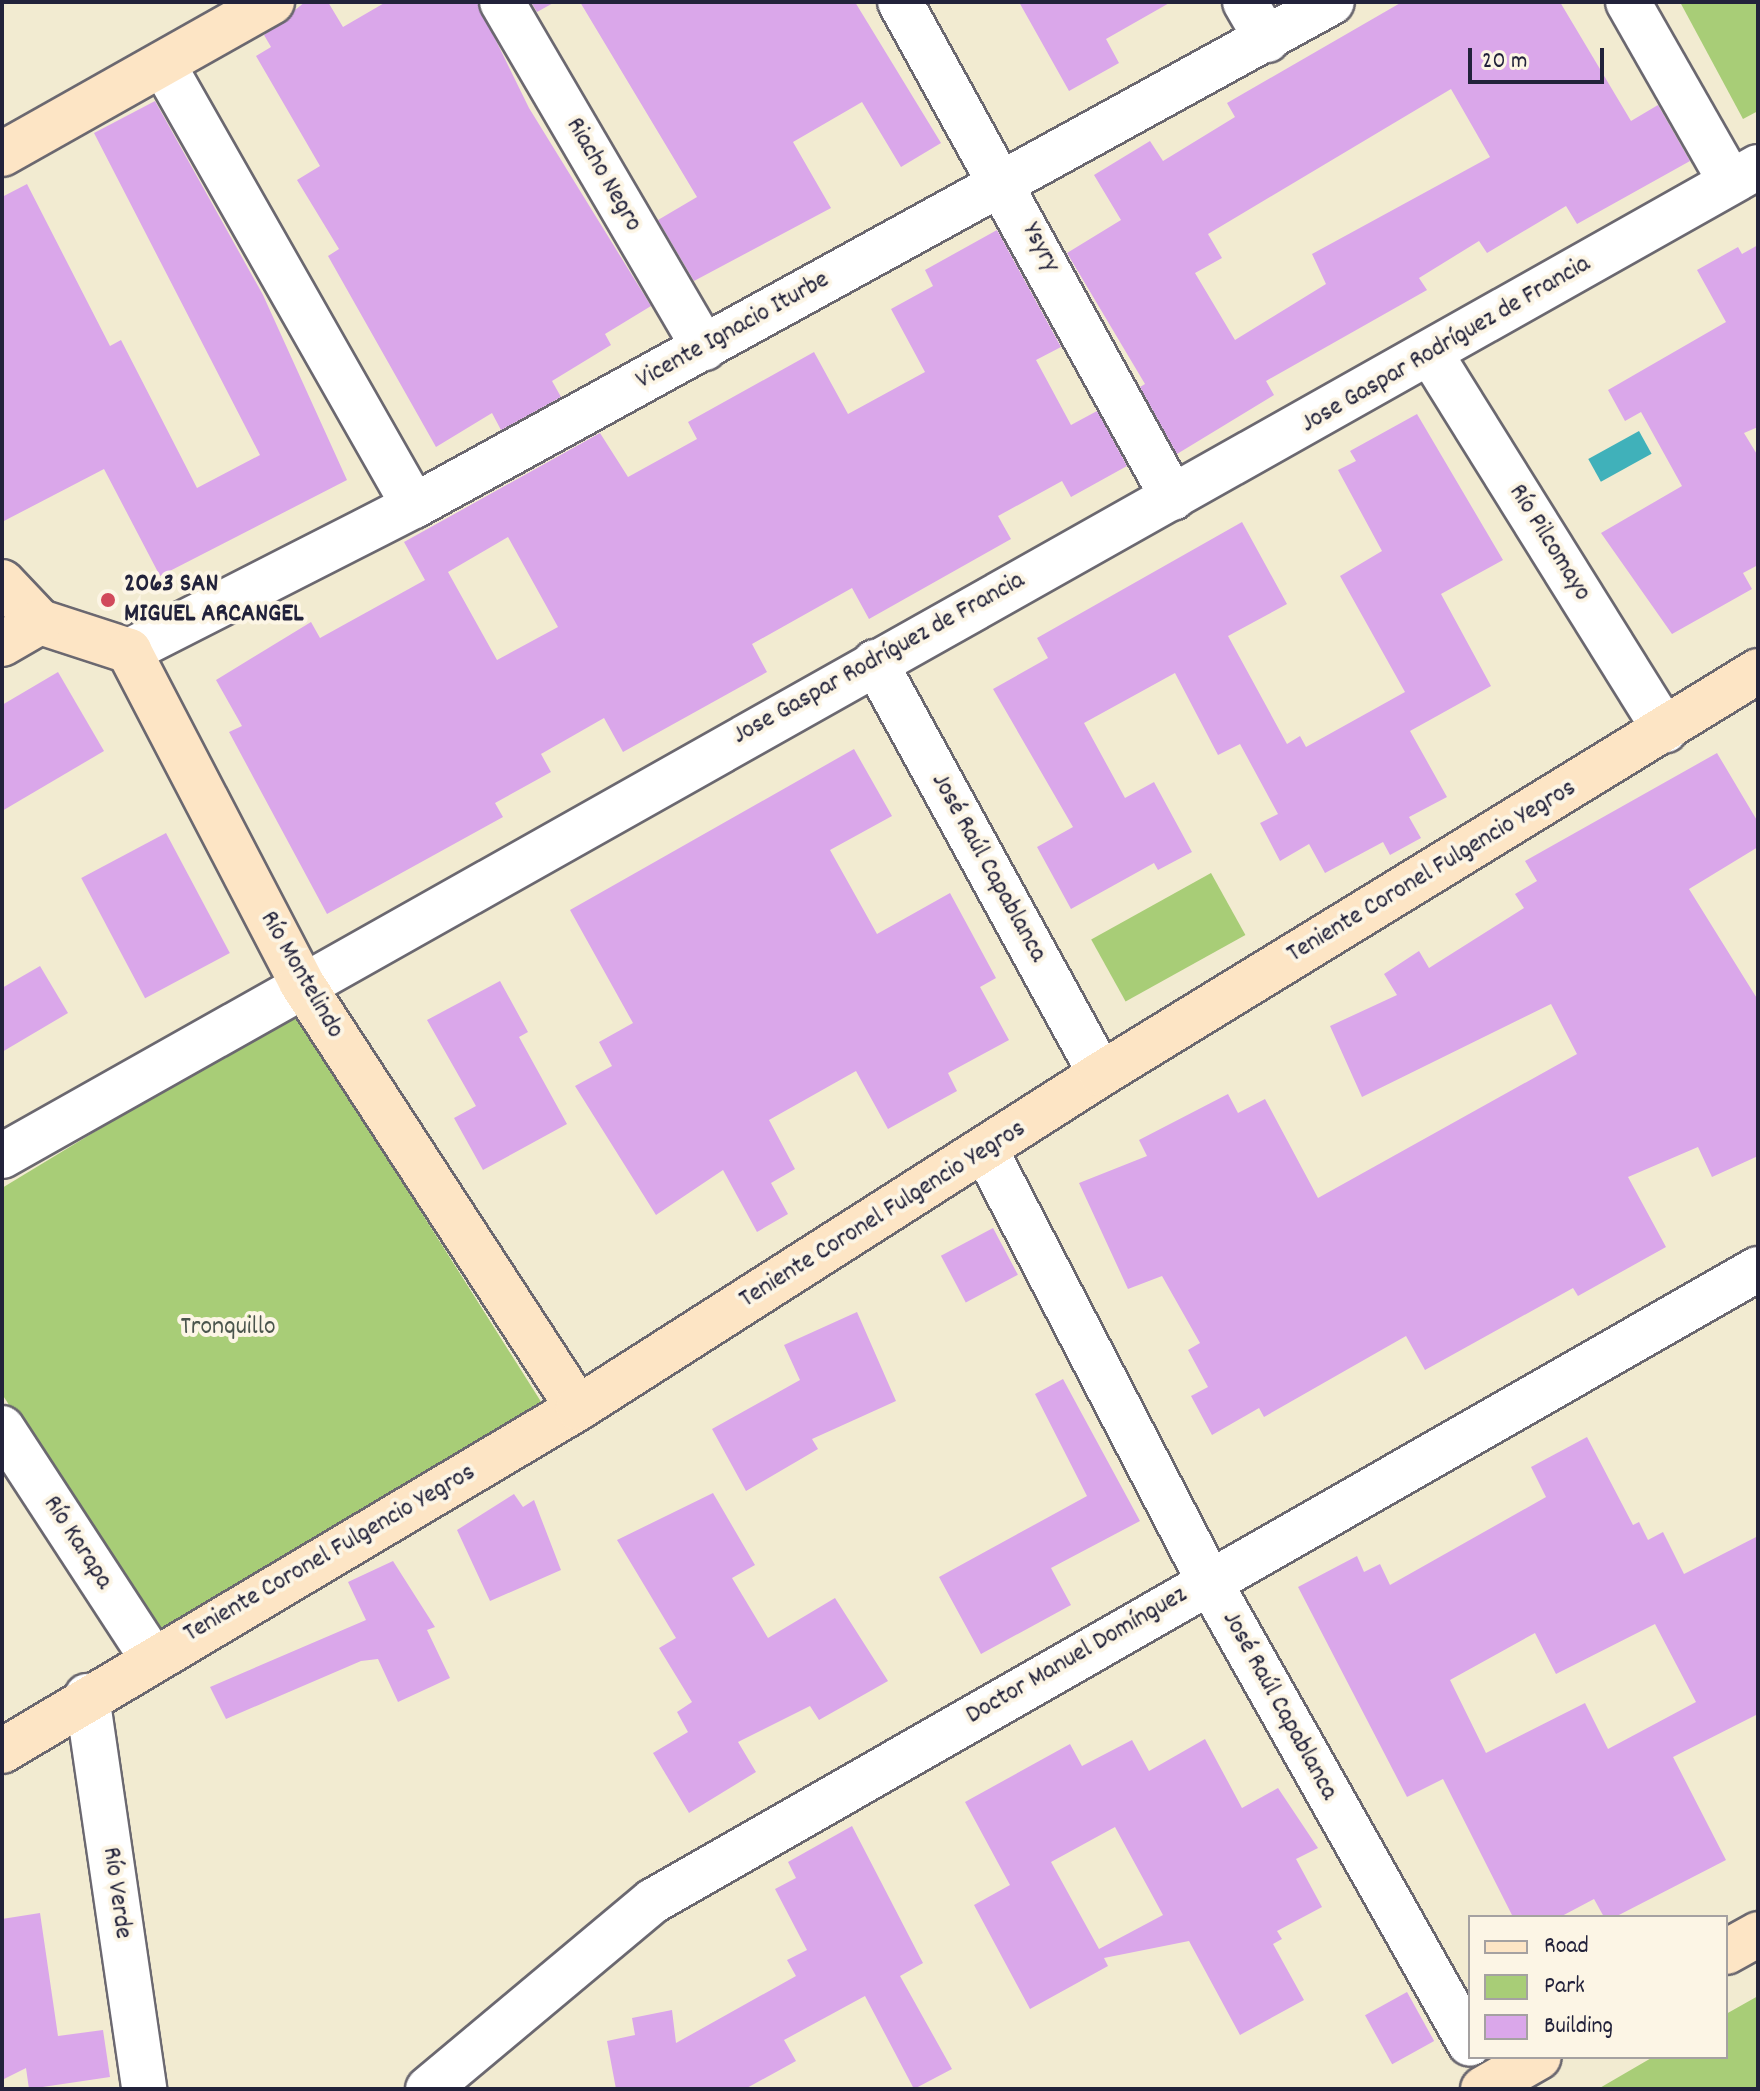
<!DOCTYPE html>
<meta charset="utf-8">
<style>
body{margin:0}
#map{position:relative;width:1760px;height:2091px;overflow:hidden;background:#f2ebd1;font-family:Dekko,sans-serif}
div>[style]{position:absolute}
[style*='--x']{left:calc(var(--x)*1px);top:calc(var(--y)*1px);width:calc(var(--w)*1px);rotate:calc(var(--a)*1deg)}
.green>*{inset:0;background:#a8cd77;transform-origin:0 0}
.water>*{inset:0;background:#40b1ba;transform-origin:0 0}
.building>*{inset:0;background:#daa7ea;transform-origin:0 0}
.roads{filter:drop-shadow(2px 0 #6b6870) drop-shadow(-2px 0 #6b6870) drop-shadow(0 2px #6b6870) drop-shadow(0 -2px #6b6870)}
.street>*{height:44px;margin:-22px;padding:0 22px;transform-origin:22px;border-radius:22px;background:#fff}
.secondary>*{height:44px;margin:-22px;padding:0 22px;transform-origin:22px;border-radius:22px;background:#fde5c5}
.dots>*{width:22px;height:22px;translate:-50% -50%;box-sizing:border-box;border:4px solid #fcf5e5;border-radius:50%}
span{translate:-50% -50%;white-space:nowrap;text-align:center;line-height:1.15;-webkit-text-stroke:8px #fcf5e5;paint-order:stroke}
.street-label{font-size:26px;color:#22223b}
.poi-label{font-size:26px;color:#22223b;font-weight:700}
.left{translate:0 -50%;text-align:left}
.park-label{font-size:26px;color:#4a554d}
.frame{position:absolute;inset:0;border:4px solid #22223b;pointer-events:none}
.legend{position:absolute;left:1468px;top:1915px;width:260px;height:144px;box-sizing:border-box;background:#fcf5e5;border:2px solid #a5a1a1;margin:0;padding:10px 14px;list-style:none;font-size:24px;color:#22223b}
.legend li{display:flex;align-items:center;gap:16px;height:40px}
.legend b{width:40px;border:2px solid #a5a1a1}
.scale{position:absolute;left:1468px;top:48px;width:136px;height:36px;box-sizing:border-box;border:4px solid #22223b;border-top:0;padding-left:10px;font-size:24px;line-height:28px;white-space:nowrap;color:#22223b;-webkit-text-stroke:6px #fcf5e5;paint-order:stroke}
</style>
<div id="map">
<div class="green">
<div style="clip-path:polygon(1680px 2px,1758px 2px,1758px 111px,1743px 119px)"></div>
<div style="left:1211px;top:873px;width:71px;height:137px;rotate:61deg"></div>
<div style="clip-path:polygon(294px 1011px,545px 1408px,158px 1638px,2px 1394px,2px 1188px)"></div>
<div style="clip-path:polygon(1758px 1996px,1758px 2089px,1598px 2089px,1653px 2057px,1726px 2057px,1726px 2014px)"></div>
</div>
<div class="water">
<div style="left:1639px;top:431px;width:26px;height:58px;rotate:61deg"></div>
</div>
<div class="building">
<div style="clip-path:polygon(305px 2px,328px 2px,343px 27px,386px 2px,477px 2px,529px 108px,651px 306px,605px 334px,611px 345px,552px 381px,561px 397px,501px 430px,492px 413px,436px 447px,328px 256px,339px 249px,297px 180px,320px 166px,256px 56px,271px 47px,264px 35px)"></div>
<div style="clip-path:polygon(531px 2px,555px 2px,537px 12px)"></div>
<div style="clip-path:polygon(580px 2px,855px 2px,941px 143px,901px 167px,862px 102px,793px 142px,831px 208px,694px 281px,658px 220px,697px 197px)"></div>
<div style="clip-path:polygon(1019px 2px,1171px 2px,1106px 39px,1119px 63px,1069px 91px)"></div>
<div style="clip-path:polygon(evenodd,1402px 2px,1560px 2px,1631px 121px,1658px 105px,1690px 161px,1577px 224px,1566px 206px,1487px 253px,1479px 241px,1419px 278px,1427px 290px,1266px 381px,1274px 395px,1177px 454px,1140px 387px,1145px 384px,1067px 253px,1121px 220px,1094px 175px,1150px 141px,1163px 161px,1235px 117px,1227px 103px,1402px 2px,1451px 89px,1490px 157px,1312px 254px,1326px 284px,1235px 340px,1195px 273px,1222px 258px,1208px 234px,1451px 89px)"></div>
<div style="clip-path:polygon(155px 101px,263px 295px,347px 480px,160px 576px,104px 469px,2px 522px,2px 197px,27px 184px,110px 346px,121px 340px,197px 488px,260px 455px,94px 133px)"></div>
<div style="clip-path:polygon(evenodd,997px 230px,1061px 347px,1036px 360px,1071px 425px,1097px 411px,1127px 466px,1071px 497px,1062px 481px,998px 516px,1011px 539px,869px 619px,852px 588px,752px 644px,767px 672px,623px 752px,604px 718px,541px 754px,551px 772px,495px 803px,503px 817px,327px 914px,229px 732px,242px 726px,216px 680px,311px 622px,320px 638px,425px 580px,404px 542px,600px 433px,628px 477px,697px 439px,688px 422px,814px 352px,848px 414px,925px 372px,891px 309px,933px 286px,925px 270px,997px 230px,508px 537px,558px 627px,497px 660px,448px 572px,508px 537px)"></div>
<div style="clip-path:polygon(1758px 245px,1758px 427px,1744px 433px,1758px 456px,1758px 565px,1743px 573px,1752px 589px,1672px 634px,1601px 533px,1682px 486px,1641px 412px,1625px 421px,1608px 390px,1726px 322px,1697px 270px,1738px 247px,1742px 254px)"></div>
<div style="clip-path:polygon(1417px 414px,1503px 560px,1441px 594px,1491px 686px,1410px 731px,1447px 797px,1409px 817px,1421px 838px,1390px 855px,1383px 842px,1325px 873px,1309px 844px,1280px 861px,1260px 823px,1278px 814px,1240px 744px,1218px 755px,1175px 673px,1084px 723px,1125px 798px,1154px 782px,1192px 852px,1158px 870px,1154px 863px,1071px 909px,1037px 847px,1073px 827px,993px 689px,1048px 658px,1037px 638px,1242px 522px,1287px 604px,1228px 636px,1287px 744px,1300px 736px,1306px 747px,1405px 692px,1340px 576px,1382px 551px,1338px 470px,1356px 461px,1350px 451px)"></div>
<div style="clip-path:polygon(58px 672px,104px 751px,2px 811px,2px 705px)"></div>
<div style="clip-path:polygon(854px 749px,892px 816px,830px 850px,877px 934px,950px 893px,996px 978px,980px 987px,1009px 1040px,948px 1073px,957px 1091px,888px 1129px,856px 1071px,769px 1120px,795px 1169px,771px 1183px,788px 1214px,757px 1232px,723px 1170px,656px 1215px,575px 1086px,612px 1066px,599px 1042px,633px 1023px,570px 910px)"></div>
<div style="clip-path:polygon(1717px 753px,1758px 822px,1758px 847px,1689px 889px,1758px 1000px,1758px 1156px,1712px 1177px,1698px 1147px,1628px 1177px,1666px 1247px,1578px 1296px,1573px 1288px,1425px 1370px,1406px 1336px,1264px 1417px,1259px 1408px,1212px 1435px,1191px 1396px,1208px 1387px,1188px 1350px,1200px 1343px,1162px 1276px,1128px 1289px,1079px 1183px,1147px 1156px,1139px 1140px,1228px 1094px,1238px 1113px,1265px 1099px,1318px 1198px,1577px 1054px,1551px 1004px,1362px 1097px,1330px 1026px,1397px 995px,1384px 974px,1419px 951px,1429px 968px,1524px 908px,1515px 894px,1537px 881px,1525px 861px)"></div>
<div style="left:166px;top:833px;width:136px;height:96px;rotate:62deg"></div>
<div style="clip-path:polygon(40px 966px,68px 1013px,2px 1052px,2px 988px)"></div>
<div style="clip-path:polygon(500px 981px,528px 1032px,519px 1037px,567px 1124px,483px 1170px,454px 1118px,476px 1106px,427px 1020px)"></div>
<div style="left:993px;top:1228px;width:53px;height:59px;rotate:62deg"></div>
<div style="clip-path:polygon(857px 1312px,896px 1401px,812px 1439px,818px 1449px,746px 1491px,712px 1429px,800px 1380px,784px 1345px)"></div>
<div style="clip-path:polygon(1063px 1379px,1140px 1521px,1051px 1568px,1071px 1605px,981px 1654px,939px 1577px,1087px 1496px,1035px 1394px)"></div>
<div style="clip-path:polygon(evenodd,1587px 1437px,1633px 1525px,1639px 1522px,1648px 1540px,1663px 1532px,1684px 1574px,1758px 1536px,1758px 1714px,1673px 1757px,1726px 1860px,1615px 1917px,1604px 1917px,1594px 1899px,1560px 1917px,1513px 1917px,1443px 1779px,1407px 1797px,1298px 1587px,1357px 1556px,1364px 1572px,1380px 1564px,1390px 1585px,1546px 1497px,1531px 1467px,1587px 1437px,1655px 1624px,1696px 1702px,1608px 1749px,1585px 1703px,1486px 1753px,1450px 1680px,1535px 1633px,1556px 1674px,1655px 1624px)"></div>
<div style="clip-path:polygon(713px 1493px,755px 1565px,732px 1578px,768px 1638px,835px 1598px,888px 1681px,819px 1720px,810px 1706px,738px 1742px,756px 1772px,689px 1813px,653px 1753px,688px 1732px,677px 1712px,692px 1702px,659px 1648px,676px 1638px,617px 1540px)"></div>
<div style="clip-path:polygon(514px 1494px,523px 1507px,534px 1500px,561px 1570px,490px 1601px,457px 1530px)"></div>
<div style="clip-path:polygon(393px 1561px,435px 1627px,427px 1630px,450px 1678px,398px 1702px,378px 1659px,361px 1661px,226px 1719px,210px 1687px,366px 1620px,348px 1582px)"></div>
<div style="clip-path:polygon(evenodd,1205px 1739px,1242px 1808px,1278px 1788px,1318px 1848px,1296px 1859px,1322px 1907px,1277px 1931px,1282px 1939px,1273px 1944px,1304px 2000px,1240px 2035px,1189px 1941px,1104px 1958px,1108px 1966px,1030px 2009px,974px 1905px,1010px 1885px,965px 1802px,1070px 1744px,1082px 1766px,1132px 1740px,1149px 1771px,1205px 1739px,1115px 1827px,1163px 1915px,1099px 1949px,1051px 1862px,1115px 1827px)"></div>
<div style="clip-path:polygon(852px 1826px,923px 1963px,900px 1976px,952px 2069px,914px 2089px,865px 1996px,784px 2040px,796px 2061px,745px 2089px,616px 2089px,607px 2041px,635px 2035px,632px 2018px,672px 2010px,676px 2043px,796px 1976px,787px 1960px,807px 1950px,775px 1889px,796px 1878px,788px 1862px)"></div>
<div style="clip-path:polygon(40px 1913px,58px 2036px,103px 2030px,110px 2077px,29px 2089px,26px 2068px,2px 2080px,2px 1919px)"></div>
<div style="left:1407px;top:1992px;width:56px;height:48px;rotate:61deg"></div>
</div>
<div class="roads">
<div class="street">
<div style="--x:502;--y:2;--w:401;--a:59.7"></div>
<div style="--x:900;--y:2;--w:566;--a:61.17"></div>
<div style="--x:1245;--y:2;--w:44;--a:59.9"></div>
<div style="--x:1628;--y:2;--w:206;--a:60.3"></div>
<div style="--x:164;--y:66;--w:506;--a:60.4"></div>
<div style="--x:1432;--y:356;--w:441;--a:58.1"></div>
<div style="--x:129;--y:651;--w:320;--a:-27"></div>
<div style="--x:414;--y:506;--w:1047;--a:-28.77"></div>
<div style="--x:875;--y:662;--w:470;--a:61.3"></div>
<div style="--x:986;--y:1151;--w:484;--a:62.6"></div>
<div style="--x:1209;--y:1581;--w:531;--a:60.59"></div>
<div style="--x:2;--y:1156;--w:2015;--a:-29.39"></div>
<div style="--x:2;--y:1428;--w:275;--a:56.9"></div>
<div style="--x:87;--y:1696;--w:397;--a:81.7"></div>
<div style="--x:428;--y:2089;--w:293;--a:-39.9"></div>
<div style="--x:653;--y:1901;--w:1273;--a:-29.77"></div>
</div>
<div class="secondary">
<div style="--x:2;--y:154;--w:310;--a:-29.4"></div>
<div style="--x:2;--y:582;--w:55;--a:46.5"></div>
<div style="--x:40;--y:622;--w:94;--a:18"></div>
<div style="--x:129;--y:651;--w:373;--a:62.5"></div>
<div style="--x:301;--y:982;--w:508;--a:56.97"></div>
<div style="--x:2;--y:644;--w:44;--a:-30.1"></div>
<div style="--x:2;--y:1751;--w:670;--a:-30.77"></div>
<div style="--x:578;--y:1408;--w:621;--a:-32.56"></div>
<div style="--x:1101;--y:1074;--w:771;--a:-31.52"></div>
<div style="--x:1726;--y:1952;--w:37;--a:-29"></div>
<div style="--x:1483;--y:2089;--w:64;--a:-29.7"></div>
</div>
</div>
<div class="dots">
<div style="left:108px;top:600px;background:#d1495b"></div>
</div>
<div class="street-label">
<span style="left:603px;top:175px;rotate:60deg">Riacho Negro</span>
<span style="left:1040px;top:248px;rotate:62deg">Ysyry</span>
<span style="left:733px;top:331px;rotate:-29deg">Vicente Ignacio Iturbe</span>
<span style="left:1446px;top:345px;rotate:-30deg">Jose Gaspar Rodríguez de Francia</span>
<span style="left:1549px;top:543px;rotate:58deg">Río Pilcomayo</span>
<span style="left:879px;top:659px;rotate:-29deg">Jose Gaspar Rodríguez de Francia</span>
<span style="left:988px;top:868px;rotate:61deg">José Raúl Capablanca</span>
<span style="left:1432px;top:872px;rotate:-31deg">Teniente Coronel Fulgencio Yegros</span>
<span style="left:301px;top:975px;rotate:60deg">Río Montelindo</span>
<span style="left:883px;top:1215px;rotate:-32deg">Teniente Coronel Fulgencio Yegros</span>
<span style="left:77px;top:1543px;rotate:57deg">Río Karapa</span>
<span style="left:330px;top:1554px;rotate:-30deg">Teniente Coronel Fulgencio Yegros</span>
<span style="left:1077px;top:1656px;rotate:-30deg">Doctor Manuel Domínguez</span>
<span style="left:1279px;top:1706px;rotate:61deg">José Raúl Capablanca</span>
<span style="left:116px;top:1893px;rotate:82deg">Río Verde</span>
</div>
<div class="poi-label">
<span class="left" style="left:124px;top:600px">2063 SAN<br>MIGUEL ARCANGEL</span>
</div>
<div class="park-label">
<span style="left:228px;top:1328px">Tronquillo</span>
</div>
<div class="frame"></div>
<ul class="legend">
<li><b style="height:10px;background:#fde5c5"></b>Road</li>
<li><b style="height:22px;background:#a8cd77"></b>Park</li>
<li><b style="height:22px;background:#daa7ea"></b>Building</li>
</ul>
<div class="scale">20 m</div>
</div>
